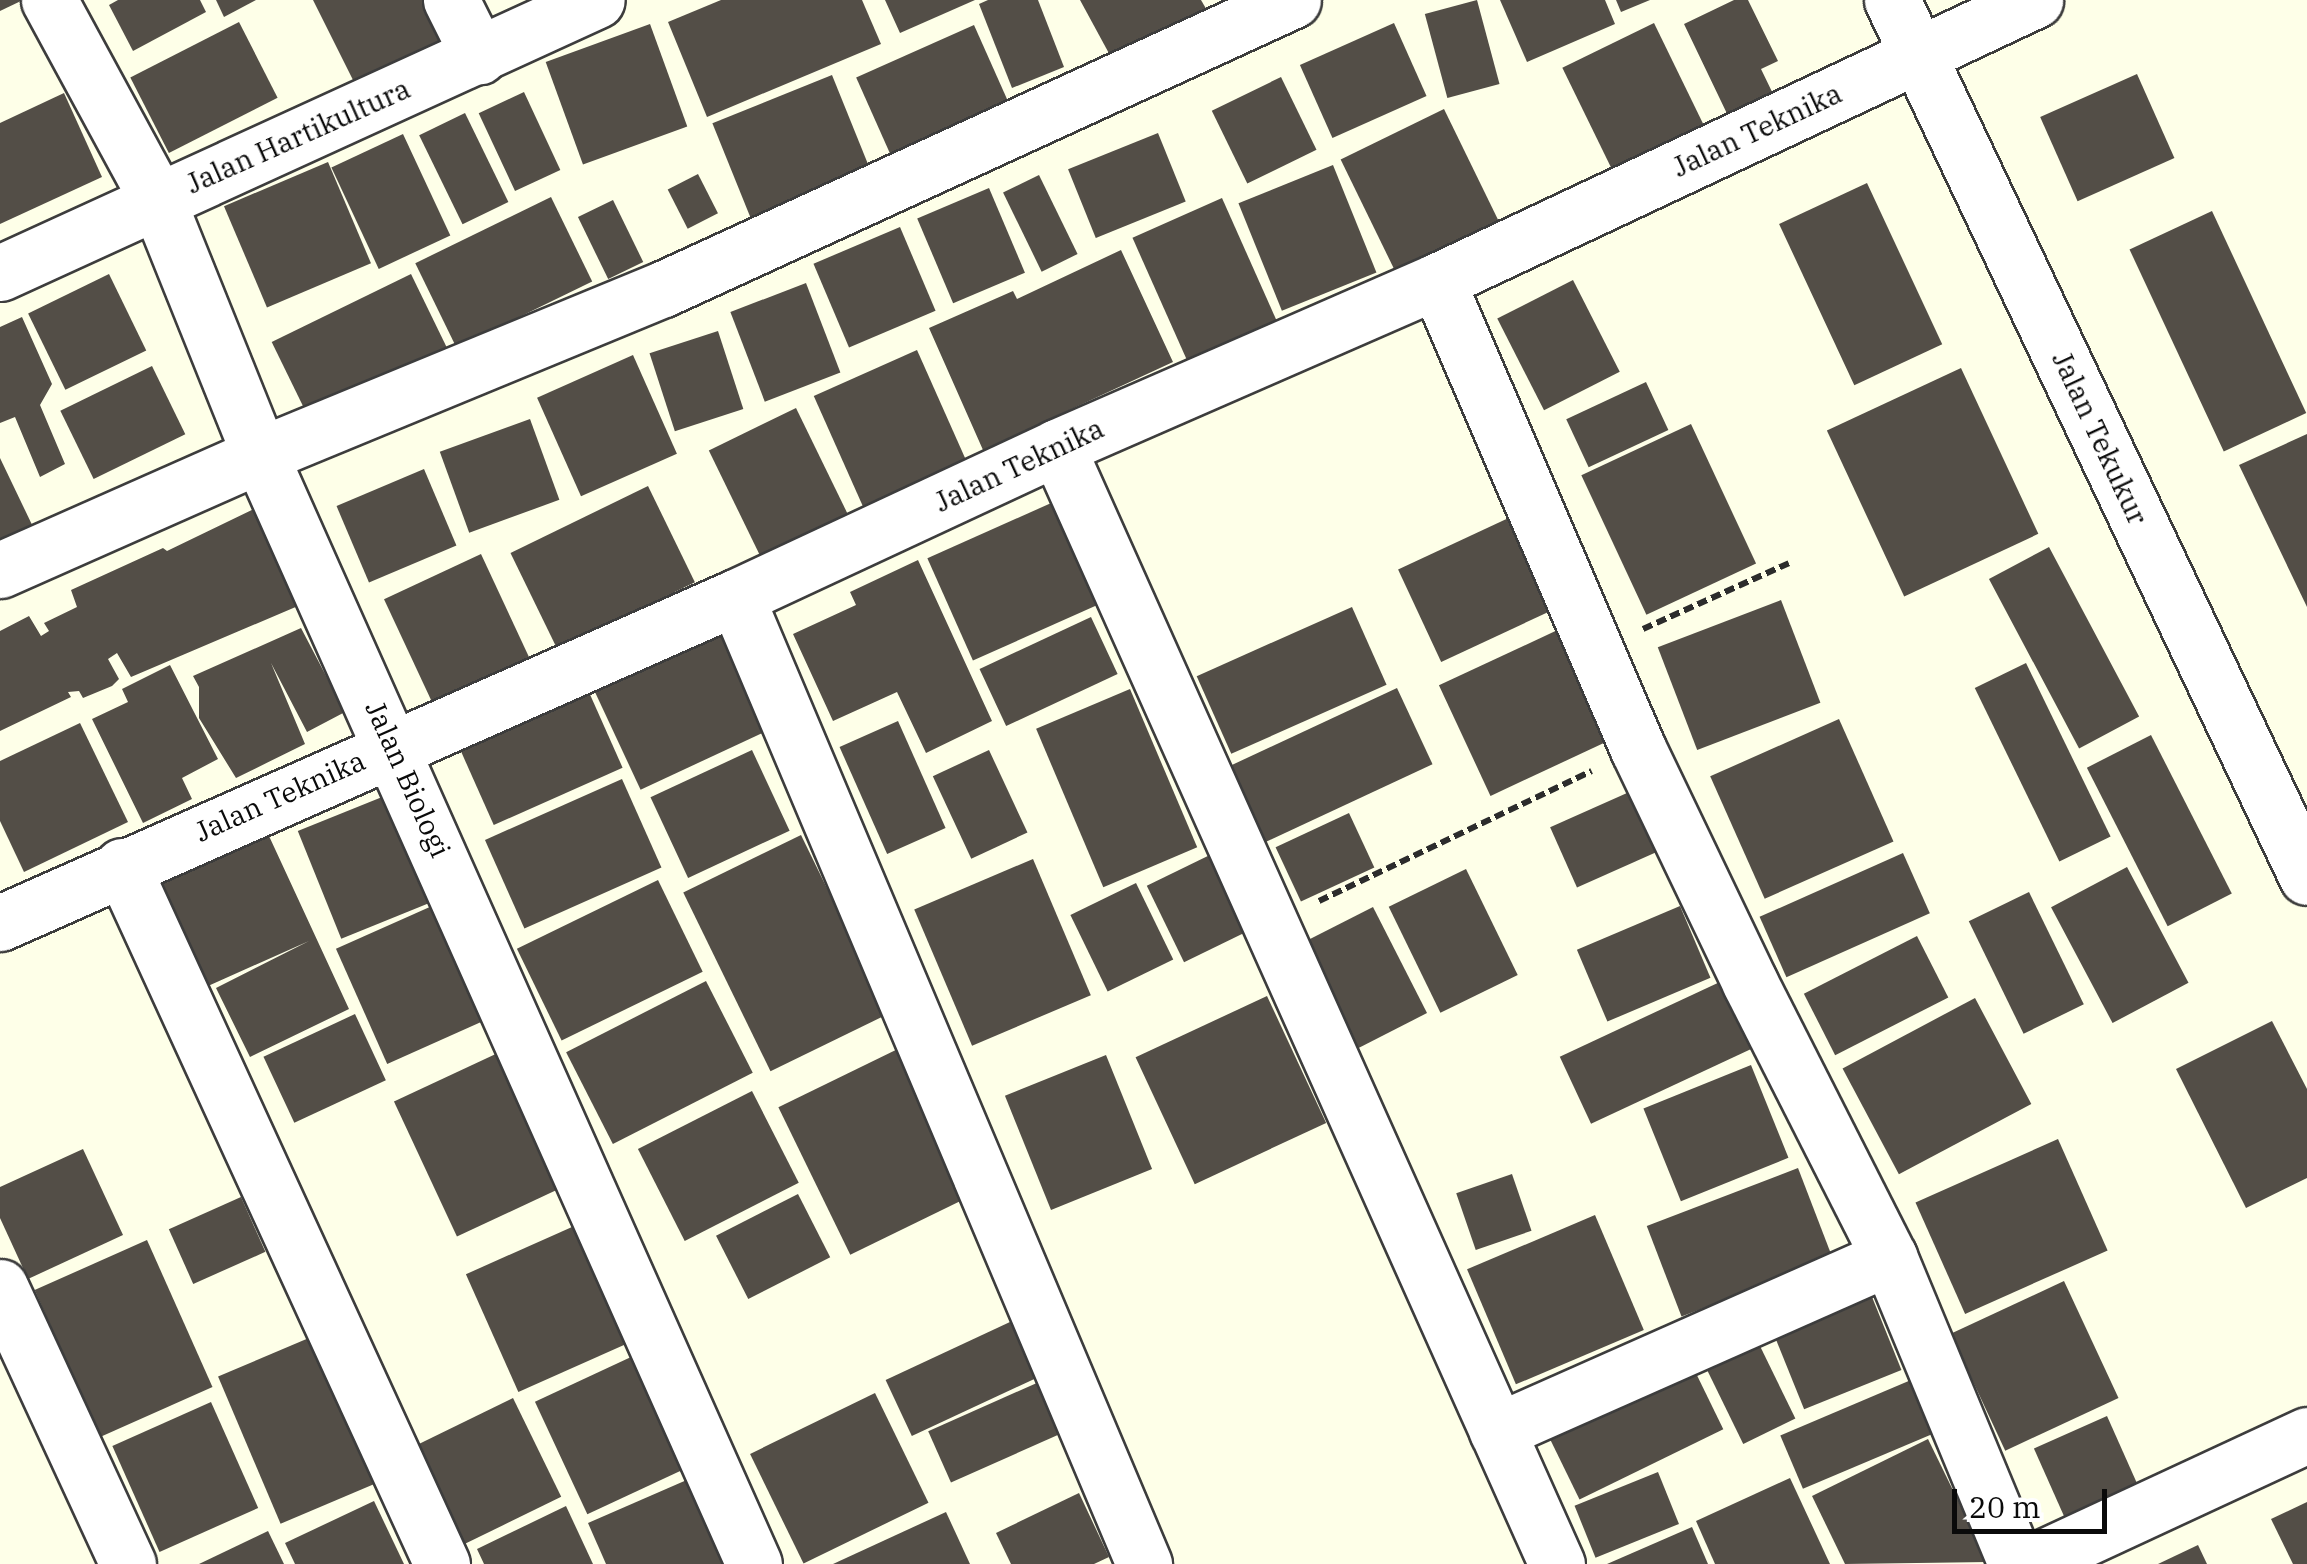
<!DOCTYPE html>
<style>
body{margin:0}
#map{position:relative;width:2307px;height:1564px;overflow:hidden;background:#feffe8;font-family:"IBM Plex Serif",serif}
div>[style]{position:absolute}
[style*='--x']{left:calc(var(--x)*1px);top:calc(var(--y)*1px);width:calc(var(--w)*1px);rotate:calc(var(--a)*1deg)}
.building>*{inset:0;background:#534e47;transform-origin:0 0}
.path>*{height:6px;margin-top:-3px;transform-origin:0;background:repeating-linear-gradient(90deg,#2c2c2c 0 10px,transparent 0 15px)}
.roads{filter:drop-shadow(2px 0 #3d3d3d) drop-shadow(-2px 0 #3d3d3d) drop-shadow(0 2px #3d3d3d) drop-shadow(0 -2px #3d3d3d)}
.minor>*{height:55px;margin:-27.5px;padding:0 27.5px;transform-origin:27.5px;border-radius:27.5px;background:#fff}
span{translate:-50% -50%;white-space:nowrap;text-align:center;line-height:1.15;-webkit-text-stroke:10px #fff;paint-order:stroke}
.street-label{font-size:28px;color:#0a0a0a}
.scale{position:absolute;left:1952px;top:1489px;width:155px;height:45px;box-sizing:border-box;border:5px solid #0a0a0a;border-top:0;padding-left:12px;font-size:30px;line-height:35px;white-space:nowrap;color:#0a0a0a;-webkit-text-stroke:8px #fff;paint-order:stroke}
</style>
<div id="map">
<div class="building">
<div style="clip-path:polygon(0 0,23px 0,0 11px)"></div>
<div style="clip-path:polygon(118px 0,200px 0,206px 12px,133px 51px,109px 5px)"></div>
<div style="clip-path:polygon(216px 0,256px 0,224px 17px)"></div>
<div style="clip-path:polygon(313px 0,429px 0,450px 43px,358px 90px)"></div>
<div style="clip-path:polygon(721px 0,862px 0,881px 44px,707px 117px,668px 22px)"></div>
<div style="clip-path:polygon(885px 0,975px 0,900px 33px)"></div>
<div style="clip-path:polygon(988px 0,1038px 0,1064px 67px,1012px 88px,979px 4px)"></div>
<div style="clip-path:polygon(1080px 0,1201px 0,1212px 19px,1118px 70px)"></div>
<div style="left:1477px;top:0;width:87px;height:54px;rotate:75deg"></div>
<div style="clip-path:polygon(1500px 0,1605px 0,1615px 24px,1527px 62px)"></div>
<div style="clip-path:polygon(1616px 0,1650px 0,1621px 12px)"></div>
<div style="clip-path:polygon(1734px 0,1748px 0,1778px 61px,1761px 69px,1776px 100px,1731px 122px,1684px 24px)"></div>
<div style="left:239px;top:22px;width:85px;height:122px;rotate:63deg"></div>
<div style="left:1394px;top:23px;width:80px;height:103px;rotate:66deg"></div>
<div style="left:1654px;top:23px;width:127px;height:102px;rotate:64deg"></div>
<div style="left:650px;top:24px;width:109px;height:111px;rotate:70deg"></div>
<div style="left:974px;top:25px;width:98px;height:129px;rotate:66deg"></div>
<div style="left:2137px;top:74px;width:92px;height:106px;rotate:66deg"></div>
<div style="left:832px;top:75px;width:114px;height:129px;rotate:68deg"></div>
<div style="left:1281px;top:77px;width:81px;height:77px;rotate:64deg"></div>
<div style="left:524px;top:92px;width:86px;height:50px;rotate:65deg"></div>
<div style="clip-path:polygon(64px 93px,102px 177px,0 224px,0 123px)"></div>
<div style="left:1444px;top:109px;width:128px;height:115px;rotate:64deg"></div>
<div style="left:465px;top:113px;width:99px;height:51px;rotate:64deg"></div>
<div style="left:1158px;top:133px;width:74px;height:97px;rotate:68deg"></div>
<div style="left:403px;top:134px;width:112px;height:79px;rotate:65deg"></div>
<div style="left:328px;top:162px;width:110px;height:113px;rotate:67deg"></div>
<div style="left:1333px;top:165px;width:116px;height:102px;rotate:68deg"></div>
<div style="left:698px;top:174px;width:44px;height:34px;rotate:63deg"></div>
<div style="left:1039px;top:175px;width:88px;height:40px;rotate:64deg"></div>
<div style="left:1867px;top:183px;width:178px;height:97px;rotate:65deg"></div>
<div style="left:989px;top:188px;width:92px;height:78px;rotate:67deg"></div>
<div style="left:551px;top:197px;width:94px;height:151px;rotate:64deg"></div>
<div style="left:1222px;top:198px;width:136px;height:98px;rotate:66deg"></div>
<div style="left:613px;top:200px;width:69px;height:39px;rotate:64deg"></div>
<div style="left:2212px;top:211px;width:223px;height:91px;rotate:65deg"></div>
<div style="left:900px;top:227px;width:91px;height:94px;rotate:67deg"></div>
<div style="clip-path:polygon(1121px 250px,1173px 362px,983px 450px,929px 328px,1013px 291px,1017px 299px)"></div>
<div style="left:109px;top:274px;width:85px;height:90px;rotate:64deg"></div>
<div style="left:411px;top:274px;width:85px;height:155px;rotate:64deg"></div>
<div style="left:1573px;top:280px;width:103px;height:85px;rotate:63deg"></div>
<div style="left:806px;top:283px;width:96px;height:81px;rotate:69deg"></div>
<div style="clip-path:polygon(22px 317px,52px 384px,40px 405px,65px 464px,40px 477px,15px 417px,0 423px,0 327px)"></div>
<div style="left:718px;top:331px;width:82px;height:72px;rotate:72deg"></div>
<div style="left:917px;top:350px;width:125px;height:113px;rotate:66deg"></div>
<div style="left:633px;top:355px;width:108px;height:105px;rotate:66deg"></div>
<div style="left:152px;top:366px;width:76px;height:102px;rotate:64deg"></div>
<div style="left:1961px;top:368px;width:183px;height:148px;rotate:65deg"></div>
<div style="left:1646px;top:382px;width:53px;height:88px;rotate:65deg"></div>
<div style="left:796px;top:408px;width:117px;height:97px;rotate:64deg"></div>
<div style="left:530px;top:419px;width:86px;height:96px;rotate:70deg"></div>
<div style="left:1691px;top:424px;width:154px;height:121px;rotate:65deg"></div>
<div style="clip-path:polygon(2307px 434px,2307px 607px,2239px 465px)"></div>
<div style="clip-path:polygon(0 458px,35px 531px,0 547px)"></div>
<div style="left:424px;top:469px;width:83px;height:95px;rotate:67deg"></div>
<div style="left:648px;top:486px;width:107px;height:153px;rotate:64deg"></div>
<div style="left:1058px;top:500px;width:112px;height:143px;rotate:66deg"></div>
<div style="clip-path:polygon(258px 507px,305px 603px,131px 677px,117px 653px,108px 659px,119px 679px,112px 686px,83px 698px,79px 691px,68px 692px,71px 697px,0 731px,0 631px,29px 616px,41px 636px,49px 631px,44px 623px,77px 607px,71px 590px,163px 548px,167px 551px)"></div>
<div style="left:1515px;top:515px;width:102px;height:129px;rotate:65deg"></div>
<div style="left:2049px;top:547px;width:192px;height:68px;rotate:62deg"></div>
<div style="left:481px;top:554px;width:116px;height:107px;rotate:65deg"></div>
<div style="clip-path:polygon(918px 560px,992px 721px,926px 753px,897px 692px,833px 721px,793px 634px,856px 605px,850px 592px)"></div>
<div style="left:1781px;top:600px;width:110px;height:132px;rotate:69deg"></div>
<div style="left:1352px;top:607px;width:85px;height:170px;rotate:66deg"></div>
<div style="left:1091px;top:617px;width:63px;height:123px;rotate:65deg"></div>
<div style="left:722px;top:626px;width:114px;height:143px;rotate:65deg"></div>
<div style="left:1564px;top:627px;width:122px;height:138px;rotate:65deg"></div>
<div style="clip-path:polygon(301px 628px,345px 712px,307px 732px,271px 663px,305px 744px,236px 778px,199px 718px,199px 687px,193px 676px)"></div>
<div style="left:2026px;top:663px;width:193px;height:57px;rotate:64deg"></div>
<div style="clip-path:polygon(170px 665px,218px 759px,182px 778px,192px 799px,143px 823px,92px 719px,128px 702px,122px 689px)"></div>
<div style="left:1397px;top:688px;width:84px;height:187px;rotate:65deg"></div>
<div style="left:1130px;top:689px;width:172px;height:102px;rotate:67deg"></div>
<div style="left:588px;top:690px;width:85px;height:141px;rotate:66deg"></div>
<div style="left:1839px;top:719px;width:134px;height:141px;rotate:66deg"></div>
<div style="left:898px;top:721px;width:117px;height:64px;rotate:66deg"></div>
<div style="clip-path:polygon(80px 723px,128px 822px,24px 872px,0 821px,0 761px)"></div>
<div style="left:2151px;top:735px;width:178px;height:72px;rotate:63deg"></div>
<div style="left:752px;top:750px;width:89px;height:112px;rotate:65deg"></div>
<div style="left:989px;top:750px;width:91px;height:62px;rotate:65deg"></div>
<div style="left:622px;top:779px;width:97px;height:150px;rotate:66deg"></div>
<div style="left:1636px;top:789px;width:66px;height:94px;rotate:66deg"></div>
<div style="left:397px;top:791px;width:116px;height:107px;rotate:68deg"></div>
<div style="left:1349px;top:813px;width:60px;height:81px;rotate:65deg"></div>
<div style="left:801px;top:835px;width:199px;height:131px;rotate:64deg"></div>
<div style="clip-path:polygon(269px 836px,349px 1009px,250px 1057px,216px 988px,309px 941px,208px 986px,163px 884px)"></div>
<div style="left:1216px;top:852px;width:85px;height:77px;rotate:64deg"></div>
<div style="left:1903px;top:853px;width:66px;height:157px;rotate:66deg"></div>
<div style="left:1033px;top:859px;width:148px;height:129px;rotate:67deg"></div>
<div style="left:2127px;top:867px;width:131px;height:86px;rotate:62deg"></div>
<div style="left:1466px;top:869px;width:118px;height:86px;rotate:64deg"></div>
<div style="left:658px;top:880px;width:102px;height:157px;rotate:64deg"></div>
<div style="left:1136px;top:883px;width:85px;height:73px;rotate:64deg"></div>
<div style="left:2029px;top:892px;width:125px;height:67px;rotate:64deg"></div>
<div style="left:441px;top:902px;width:126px;height:115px;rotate:66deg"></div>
<div style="left:1680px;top:906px;width:78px;height:112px;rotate:67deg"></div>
<div style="left:1373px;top:907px;width:119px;height:90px;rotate:63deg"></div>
<div style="left:1917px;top:936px;width:69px;height:127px;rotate:63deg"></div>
<div style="left:706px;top:981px;width:103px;height:157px;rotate:63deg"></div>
<div style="left:1722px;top:981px;width:74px;height:179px;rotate:65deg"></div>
<div style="left:1267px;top:996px;width:140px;height:145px;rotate:65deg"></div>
<div style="left:1975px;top:998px;width:120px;height:150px;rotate:62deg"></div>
<div style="left:355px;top:1014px;width:73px;height:101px;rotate:65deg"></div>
<div style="clip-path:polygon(2272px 1021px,2307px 1089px,2307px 1178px,2246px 1208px,2176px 1069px)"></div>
<div style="left:906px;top:1045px;width:164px;height:142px;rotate:64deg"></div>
<div style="left:500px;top:1052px;width:149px;height:117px;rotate:65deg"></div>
<div style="left:1106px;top:1055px;width:123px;height:109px;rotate:68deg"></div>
<div style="left:1751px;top:1065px;width:100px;height:116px;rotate:68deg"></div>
<div style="left:752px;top:1091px;width:103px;height:128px;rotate:63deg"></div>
<div style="left:2058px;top:1139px;width:122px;height:156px;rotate:66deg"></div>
<div style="clip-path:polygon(83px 1149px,123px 1235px,28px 1279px,0 1218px,0 1187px)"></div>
<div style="left:1798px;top:1168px;width:97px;height:162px;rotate:69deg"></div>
<div style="left:1512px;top:1174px;width:60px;height:59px;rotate:71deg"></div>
<div style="left:798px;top:1194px;width:71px;height:92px;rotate:63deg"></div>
<div style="left:241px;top:1197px;width:60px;height:79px;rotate:66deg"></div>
<div style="left:1595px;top:1215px;width:125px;height:139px;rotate:67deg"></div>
<div style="left:581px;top:1223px;width:129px;height:126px;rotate:66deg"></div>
<div style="left:147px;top:1240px;width:161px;height:123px;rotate:66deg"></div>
<div style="left:2064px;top:1281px;width:129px;height:125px;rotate:65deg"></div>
<div style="left:1870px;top:1292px;width:84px;height:105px;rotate:68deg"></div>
<div style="left:1027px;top:1314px;width:62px;height:156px;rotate:65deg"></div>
<div style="left:323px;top:1332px;width:160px;height:114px;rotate:67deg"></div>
<div style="left:1759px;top:1344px;width:83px;height:58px;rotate:64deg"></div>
<div style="left:631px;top:1357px;width:124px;height:106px;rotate:65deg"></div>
<div style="left:1690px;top:1361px;width:76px;height:160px;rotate:64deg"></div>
<div style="left:1057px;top:1374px;width:56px;height:141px;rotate:66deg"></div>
<div style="left:1911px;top:1380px;width:58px;height:142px;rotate:67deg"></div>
<div style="left:875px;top:1393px;width:122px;height:139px;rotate:64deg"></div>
<div style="left:513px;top:1398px;width:110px;height:107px;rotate:64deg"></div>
<div style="left:211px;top:1402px;width:116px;height:108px;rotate:66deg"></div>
<div style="left:2107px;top:1416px;width:92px;height:80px;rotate:66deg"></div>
<div style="clip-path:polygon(1928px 1439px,1988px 1562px,1845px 1564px,1812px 1496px)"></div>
<div style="left:1658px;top:1472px;width:56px;height:90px;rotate:68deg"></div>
<div style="clip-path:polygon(1790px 1478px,1830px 1564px,1715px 1564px,1696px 1521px)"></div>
<div style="clip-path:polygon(689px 1479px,727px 1564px,606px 1564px,588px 1523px)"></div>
<div style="clip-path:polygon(1079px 1493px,1109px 1557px,1094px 1564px,1011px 1564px,996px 1533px)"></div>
<div style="clip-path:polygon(374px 1501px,404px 1564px,295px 1564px,285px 1543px)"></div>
<div style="clip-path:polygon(2307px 1502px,2307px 1564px,2293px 1564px,2271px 1519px)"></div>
<div style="clip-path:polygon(566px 1506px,593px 1564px,484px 1564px,477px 1549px)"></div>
<div style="clip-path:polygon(946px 1512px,970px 1564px,833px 1564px)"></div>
<div style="clip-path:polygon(1692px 1527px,1708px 1564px,1607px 1564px)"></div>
<div style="clip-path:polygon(268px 1531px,284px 1564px,199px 1564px)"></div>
<div style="clip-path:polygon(2198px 1545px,2207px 1564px,2158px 1564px)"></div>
</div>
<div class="path">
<div style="--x:1643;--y:629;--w:160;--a:-24.3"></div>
<div style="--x:1319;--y:901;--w:302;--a:-25.5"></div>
</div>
<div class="roads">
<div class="minor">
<div style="--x:49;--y:0;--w:226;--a:61.5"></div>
<div style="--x:157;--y:199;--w:276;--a:68.1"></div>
<div style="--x:260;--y:455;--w:1214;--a:65.99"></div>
<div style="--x:451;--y:0;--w:63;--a:63.4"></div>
<div style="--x:1892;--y:0;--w:970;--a:64.68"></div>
<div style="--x:0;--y:273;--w:656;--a:-24.57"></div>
<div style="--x:1437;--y:281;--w:509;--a:66.76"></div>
<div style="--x:1638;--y:749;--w:259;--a:64.4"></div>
<div style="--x:1750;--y:983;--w:307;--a:63.1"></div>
<div style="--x:1889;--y:1257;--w:332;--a:67.5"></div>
<div style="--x:1057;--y:447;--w:1224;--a:65.89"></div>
<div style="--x:0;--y:570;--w:284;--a:-23.9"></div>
<div style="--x:260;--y:455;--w:436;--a:-22.4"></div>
<div style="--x:663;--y:289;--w:693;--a:-24.64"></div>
<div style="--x:736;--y:597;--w:1050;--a:67.12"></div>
<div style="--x:122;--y:866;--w:768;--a:65.37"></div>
<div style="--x:0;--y:923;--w:805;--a:-23.89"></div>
<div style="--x:736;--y:597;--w:354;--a:-25"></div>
<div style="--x:1057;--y:447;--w:415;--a:-23.6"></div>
<div style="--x:1437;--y:281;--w:661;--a:-25.17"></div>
<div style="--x:0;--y:1287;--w:305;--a:65.2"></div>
<div style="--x:1497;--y:1431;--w:429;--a:-23.9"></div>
<div style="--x:2029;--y:1564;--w:306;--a:-24.9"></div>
</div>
</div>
<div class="street-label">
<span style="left:1757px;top:130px;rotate:-25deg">Jalan Teknika</span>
<span style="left:298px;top:136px;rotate:-24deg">Jalan Hartikultura</span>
<span style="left:2100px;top:438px;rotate:65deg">Jalan Tekukur</span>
<span style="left:1019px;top:465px;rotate:-25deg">Jalan Teknika</span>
<span style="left:408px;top:779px;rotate:66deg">Jalan Biologi</span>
<span style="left:280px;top:796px;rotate:-24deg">Jalan Teknika</span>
</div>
<div class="scale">20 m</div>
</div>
